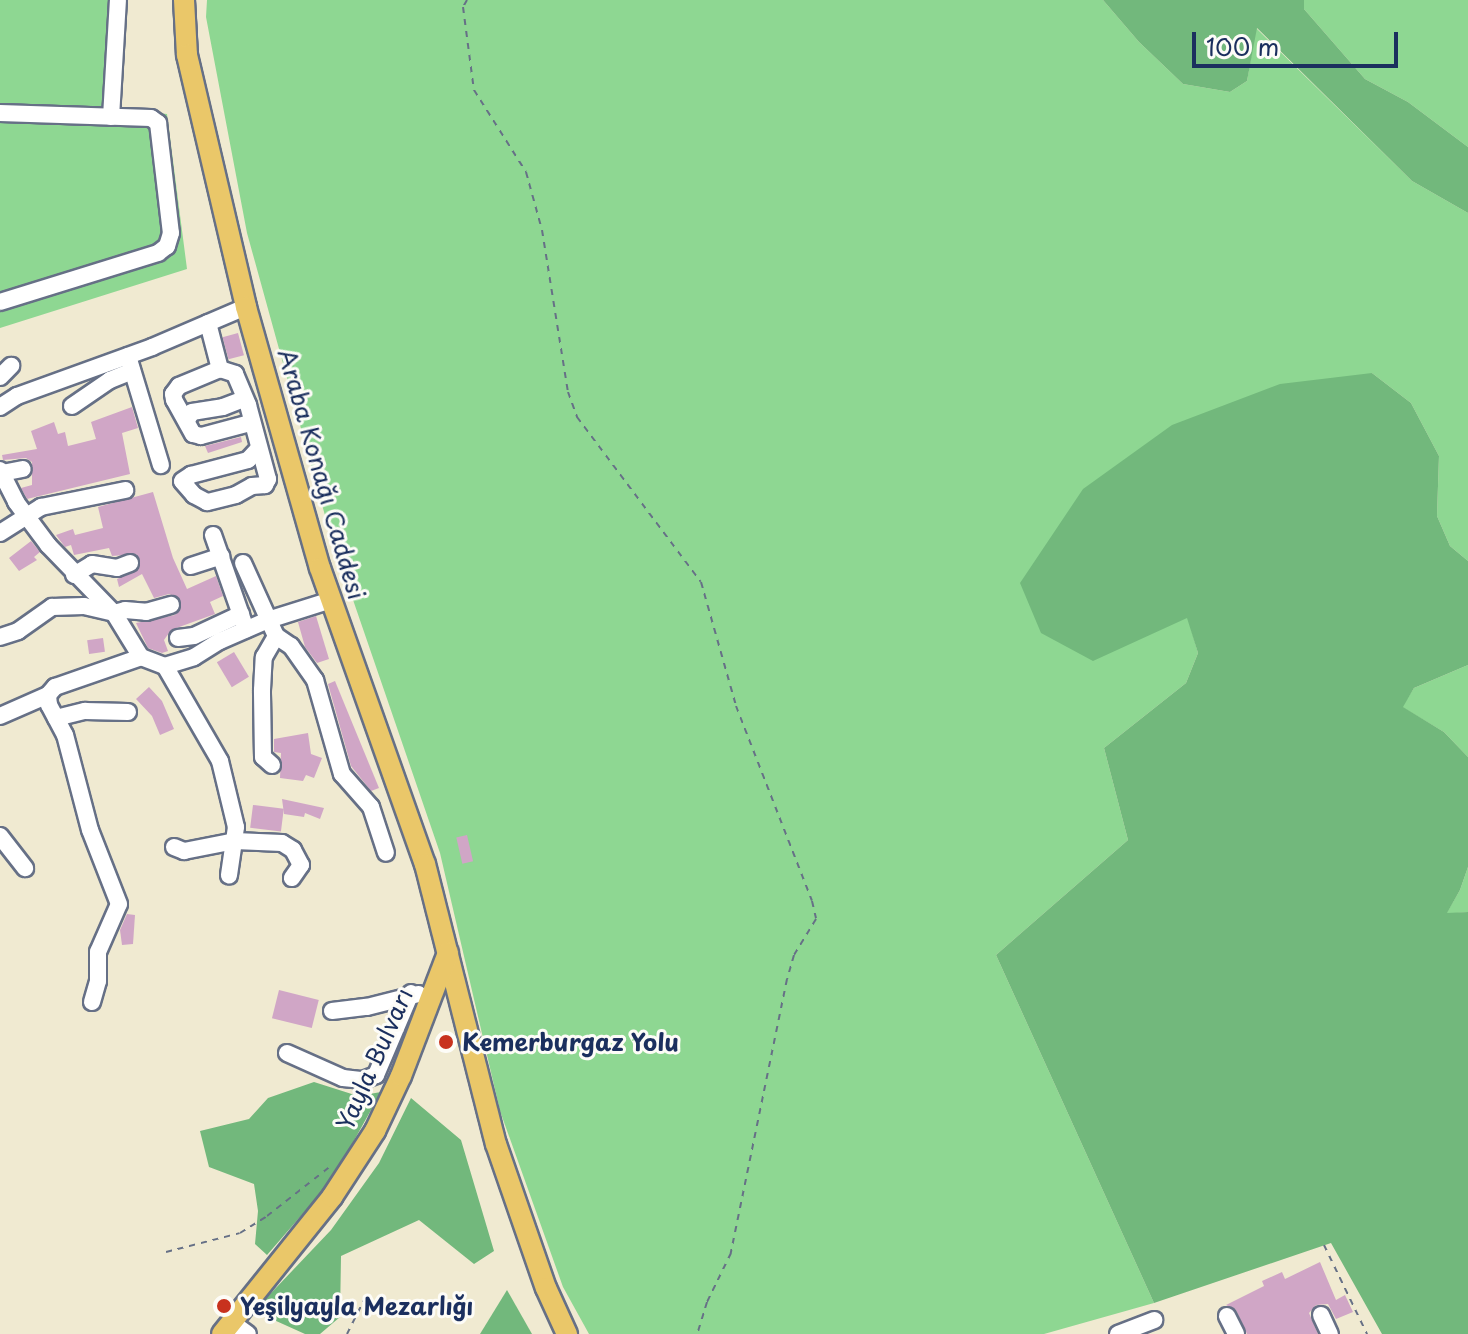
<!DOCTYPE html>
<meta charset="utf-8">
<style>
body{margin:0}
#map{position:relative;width:1468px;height:1334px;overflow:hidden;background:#f0ead1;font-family:"Playpen Sans",sans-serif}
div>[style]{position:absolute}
.green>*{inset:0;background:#8ed792}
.forest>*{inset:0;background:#72b87c}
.building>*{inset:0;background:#d0a6c6;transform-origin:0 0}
.path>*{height:2px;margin-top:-1px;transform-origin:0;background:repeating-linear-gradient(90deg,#667086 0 6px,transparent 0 12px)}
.roads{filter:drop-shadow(2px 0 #667086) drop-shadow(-2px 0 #667086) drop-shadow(0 2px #667086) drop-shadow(0 -2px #667086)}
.minor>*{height:16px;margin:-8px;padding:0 8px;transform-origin:8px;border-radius:8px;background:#fff}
.major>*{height:20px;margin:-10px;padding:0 10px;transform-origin:10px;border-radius:10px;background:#eac769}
.dots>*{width:22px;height:22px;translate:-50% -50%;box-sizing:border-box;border:4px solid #fdfcf7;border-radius:50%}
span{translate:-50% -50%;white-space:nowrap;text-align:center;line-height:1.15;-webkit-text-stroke:6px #fdfcf7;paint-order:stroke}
.street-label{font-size:24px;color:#1b2f5e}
.poi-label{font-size:24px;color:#1b2f5e;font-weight:700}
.left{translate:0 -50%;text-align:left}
.scale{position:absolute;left:1192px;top:32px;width:206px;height:36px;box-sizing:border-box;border:4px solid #1b2f5e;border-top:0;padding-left:10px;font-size:24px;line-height:28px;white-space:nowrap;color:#1b2f5e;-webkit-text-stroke:6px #fdfcf7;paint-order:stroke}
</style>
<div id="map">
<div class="green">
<div style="clip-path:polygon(0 0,123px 0,119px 109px,167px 114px,187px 269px,0 328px)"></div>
<div style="clip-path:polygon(207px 0,1103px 0,1139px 42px,1183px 84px,1230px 92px,1247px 81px,1256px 28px,1412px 181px,1468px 213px,1468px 561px,1450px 546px,1437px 516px,1439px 456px,1411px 403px,1372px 373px,1188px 618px,1198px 653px,1186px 683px,1104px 748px,1128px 840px,996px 955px,1154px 1303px,1044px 1334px,589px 1334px,563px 1287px,500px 1111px,440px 853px,329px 530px,247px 233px,206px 17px)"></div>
<div style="clip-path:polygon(1304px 0,1468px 0,1468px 147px,1408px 102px,1365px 79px,1304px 9px)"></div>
<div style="clip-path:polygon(1468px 665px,1468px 757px,1444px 732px,1402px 707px,1414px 688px)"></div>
<div style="clip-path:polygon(1468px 867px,1468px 912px,1446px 914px,1460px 890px)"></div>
</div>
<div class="forest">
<div style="clip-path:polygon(1103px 0,1304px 0,1304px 9px,1365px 79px,1408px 102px,1468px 147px,1468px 213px,1412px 181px,1257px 28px,1247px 81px,1230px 92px,1183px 84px,1139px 42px)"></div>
<div style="clip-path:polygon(1372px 373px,1411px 403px,1439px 456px,1437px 516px,1450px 546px,1468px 561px,1468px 665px,1414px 688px,1403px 707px,1444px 732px,1468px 757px,1468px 867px,1460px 890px,1447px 913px,1468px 912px,1468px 1334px,1382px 1334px,1331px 1243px,1154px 1303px,996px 955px,1128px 840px,1104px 748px,1186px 683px,1198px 653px,1187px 618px,1093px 661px,1041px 633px,1020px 583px,1083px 489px,1172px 425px,1280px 384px)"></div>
<div style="clip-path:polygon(314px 1082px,358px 1096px,381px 1092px,332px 1180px,267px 1255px,255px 1244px,258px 1211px,254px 1184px,209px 1167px,200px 1131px,249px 1119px,268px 1098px)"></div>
<div style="clip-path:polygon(411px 1098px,461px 1140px,494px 1251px,474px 1264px,419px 1220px,341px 1256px,340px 1317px,320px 1334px,305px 1334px,254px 1311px,331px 1230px,379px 1163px)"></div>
<div style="clip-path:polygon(507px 1290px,532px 1334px,480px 1334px)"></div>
</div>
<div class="building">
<div style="left:238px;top:333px;width:23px;height:16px;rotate:75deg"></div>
<div style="clip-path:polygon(132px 407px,138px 428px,122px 433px,130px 474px,27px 499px,21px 488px,32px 485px,32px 462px,26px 458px,3px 460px,2px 455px,37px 449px,31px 431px,54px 422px,58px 434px,65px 432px,68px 446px,96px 439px,91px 422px)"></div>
<div style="clip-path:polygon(241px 437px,242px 442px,208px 453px,205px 446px)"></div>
<div style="clip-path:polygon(153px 492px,173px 558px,187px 589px,216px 576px,223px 596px,210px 602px,215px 614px,171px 630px,164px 640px,168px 651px,162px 653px,148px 648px,136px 623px,175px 615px,181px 608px,179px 598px,169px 594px,154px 598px,142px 574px,119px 587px,117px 579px,139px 569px,140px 560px,136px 554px,112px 556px,109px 548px,74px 555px,71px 545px,65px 547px,56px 535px,73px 529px,75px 535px,103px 528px,98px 507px)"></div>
<div style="clip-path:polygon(31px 541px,40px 552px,34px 557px,37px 560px,19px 571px,9px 558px)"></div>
<div style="clip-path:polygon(316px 616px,329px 659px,317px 663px,305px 647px,298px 622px)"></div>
<div style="left:103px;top:638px;width:14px;height:16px;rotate:82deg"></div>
<div style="left:234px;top:652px;width:29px;height:20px;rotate:59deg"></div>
<div style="clip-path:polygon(335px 681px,379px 788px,371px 791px,351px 766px,328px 684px)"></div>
<div style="clip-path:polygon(149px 687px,162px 701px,174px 729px,160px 735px,152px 716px,136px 699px)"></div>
<div style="clip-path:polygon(308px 733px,311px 754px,322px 758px,314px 778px,306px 775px,303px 781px,280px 778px,281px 753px,274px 752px,274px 739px)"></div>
<div style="clip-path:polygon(282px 799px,324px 808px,320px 819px,305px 813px,304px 817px,284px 814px)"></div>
<div style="left:253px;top:805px;width:31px;height:23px;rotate:7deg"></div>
<div style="left:467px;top:835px;width:27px;height:11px;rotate:77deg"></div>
<div style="clip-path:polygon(127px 914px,135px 915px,133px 944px,122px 945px,120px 930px)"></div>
<div style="left:279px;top:990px;width:41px;height:29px;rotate:14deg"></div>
<div style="clip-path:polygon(1320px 1262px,1336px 1300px,1345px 1295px,1353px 1312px,1336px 1319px,1328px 1304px,1316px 1305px,1309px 1313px,1318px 1334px,1247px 1334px,1236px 1310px,1226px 1305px,1264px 1286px,1262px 1281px,1282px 1272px,1285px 1279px)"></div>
</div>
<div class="path">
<div style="left:467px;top:0;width:8px;rotate:120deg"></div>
<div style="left:463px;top:7px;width:84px;rotate:82.5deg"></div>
<div style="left:474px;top:90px;width:97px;rotate:57.6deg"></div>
<div style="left:526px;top:172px;width:60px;rotate:74.6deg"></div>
<div style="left:542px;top:230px;width:164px;rotate:80.9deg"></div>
<div style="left:568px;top:392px;width:27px;rotate:70deg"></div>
<div style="left:577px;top:417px;width:206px;rotate:53.1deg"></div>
<div style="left:701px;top:582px;width:129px;rotate:74.2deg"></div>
<div style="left:736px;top:706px;width:209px;rotate:68.7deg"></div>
<div style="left:812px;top:901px;width:18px;rotate:77deg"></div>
<div style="left:816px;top:919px;width:42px;rotate:121.4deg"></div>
<div style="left:794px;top:955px;width:25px;rotate:106deg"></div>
<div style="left:787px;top:979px;width:280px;rotate:101.6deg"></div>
<div style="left:731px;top:1253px;width:55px;rotate:116.1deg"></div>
<div style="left:707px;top:1302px;width:34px;rotate:107deg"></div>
<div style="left:1324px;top:1245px;width:99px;rotate:64.2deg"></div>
<div style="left:166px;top:1252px;width:76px;rotate:-14.4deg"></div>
<div style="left:240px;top:1233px;width:32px;rotate:-32deg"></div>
<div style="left:267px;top:1216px;width:83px;rotate:-38.1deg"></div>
<div style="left:347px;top:1334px;width:42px;rotate:-63.4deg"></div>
</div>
<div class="roads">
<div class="minor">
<div style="left:0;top:113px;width:151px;rotate:1.9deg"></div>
<div style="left:151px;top:118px;width:9px;rotate:36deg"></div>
<div style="left:158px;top:123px;width:111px;rotate:83.3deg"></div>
<div style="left:171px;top:233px;width:14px;rotate:107deg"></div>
<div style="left:167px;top:246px;width:11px;rotate:142deg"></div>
<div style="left:158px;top:253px;width:165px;rotate:162.8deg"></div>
<div style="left:111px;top:117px;width:117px;rotate:-86.6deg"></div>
<div style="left:208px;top:323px;width:48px;rotate:75.4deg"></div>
<div style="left:128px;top:356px;width:114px;rotate:73.2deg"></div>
<div style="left:0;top:377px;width:16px;rotate:-45deg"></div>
<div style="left:72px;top:406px;width:46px;rotate:-34.4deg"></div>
<div style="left:110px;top:380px;width:24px;rotate:-22deg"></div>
<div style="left:0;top:407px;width:20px;rotate:-33deg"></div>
<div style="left:17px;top:396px;width:144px;rotate:-19.9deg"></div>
<div style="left:152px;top:347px;width:102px;rotate:-23.1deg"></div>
<div style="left:187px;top:420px;width:9px;rotate:-58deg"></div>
<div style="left:192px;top:412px;width:31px;rotate:-9deg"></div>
<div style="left:223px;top:407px;width:22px;rotate:-21deg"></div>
<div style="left:250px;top:423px;width:51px;rotate:165.1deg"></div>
<div style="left:201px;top:436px;width:8px;rotate:-166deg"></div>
<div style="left:193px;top:434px;width:39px;rotate:-119deg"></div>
<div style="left:174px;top:400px;width:6px;rotate:-99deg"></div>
<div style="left:173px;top:394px;width:10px;rotate:-53deg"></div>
<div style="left:179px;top:386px;width:44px;rotate:-22.5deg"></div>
<div style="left:220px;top:369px;width:16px;rotate:18deg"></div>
<div style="left:235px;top:374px;width:34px;rotate:67deg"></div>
<div style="left:248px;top:405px;width:77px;rotate:74.9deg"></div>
<div style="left:268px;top:479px;width:7px;rotate:117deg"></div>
<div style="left:265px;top:485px;width:13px;rotate:176deg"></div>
<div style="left:252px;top:486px;width:18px;rotate:151deg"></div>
<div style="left:236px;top:495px;width:30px;rotate:166deg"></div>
<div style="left:207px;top:502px;width:15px;rotate:-152deg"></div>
<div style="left:194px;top:495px;width:18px;rotate:-131deg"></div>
<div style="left:182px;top:481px;width:11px;rotate:-34deg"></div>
<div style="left:191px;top:475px;width:59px;rotate:-14.7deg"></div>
<div style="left:248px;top:460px;width:16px;rotate:-47deg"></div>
<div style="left:0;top:470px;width:36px;rotate:63deg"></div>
<div style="left:16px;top:502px;width:54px;rotate:53.3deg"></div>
<div style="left:48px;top:545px;width:95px;rotate:45.9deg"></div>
<div style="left:114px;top:613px;width:52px;rotate:58.5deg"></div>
<div style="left:141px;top:657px;width:26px;rotate:21deg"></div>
<div style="left:165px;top:666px;width:30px;rotate:-17deg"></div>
<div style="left:194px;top:657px;width:31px;rotate:-32deg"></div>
<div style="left:220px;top:641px;width:52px;rotate:-23.6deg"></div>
<div style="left:268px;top:620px;width:66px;rotate:-17.6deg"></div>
<div style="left:2px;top:473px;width:21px;rotate:-11deg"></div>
<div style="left:0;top:533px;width:49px;rotate:-32.4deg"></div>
<div style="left:41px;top:507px;width:86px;rotate:-11.4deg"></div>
<div style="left:213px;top:535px;width:100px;rotate:70.7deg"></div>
<div style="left:243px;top:563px;width:80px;rotate:65.7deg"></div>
<div style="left:276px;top:636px;width:18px;rotate:34deg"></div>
<div style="left:291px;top:646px;width:42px;rotate:54.8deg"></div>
<div style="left:315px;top:680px;width:98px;rotate:74deg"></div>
<div style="left:342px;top:774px;width:44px;rotate:48.7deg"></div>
<div style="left:371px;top:807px;width:48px;rotate:71.9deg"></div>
<div style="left:191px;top:566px;width:32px;rotate:-18deg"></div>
<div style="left:74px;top:575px;width:21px;rotate:-31deg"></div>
<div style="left:92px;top:564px;width:25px;rotate:9deg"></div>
<div style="left:117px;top:568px;width:14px;rotate:-21deg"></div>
<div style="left:0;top:637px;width:19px;rotate:-18deg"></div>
<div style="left:18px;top:631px;width:42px;rotate:-35.2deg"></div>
<div style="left:52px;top:607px;width:32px;rotate:-2deg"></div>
<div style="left:84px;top:606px;width:31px;rotate:13deg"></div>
<div style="left:114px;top:613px;width:11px;rotate:-15deg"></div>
<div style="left:125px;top:610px;width:21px;rotate:5deg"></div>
<div style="left:146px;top:612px;width:26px;rotate:-16deg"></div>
<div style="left:178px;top:638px;width:16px;rotate:-7deg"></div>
<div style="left:194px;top:636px;width:52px;rotate:-25.1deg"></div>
<div style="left:165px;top:666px;width:110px;rotate:59.9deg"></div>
<div style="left:220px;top:761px;width:68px;rotate:76.4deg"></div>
<div style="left:236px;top:827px;width:49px;rotate:98.3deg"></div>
<div style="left:0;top:716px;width:52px;rotate:-23.6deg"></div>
<div style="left:56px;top:718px;width:30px;rotate:-14deg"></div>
<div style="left:85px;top:711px;width:43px;rotate:1.3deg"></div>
<div style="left:272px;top:765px;width:12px;rotate:-138deg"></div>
<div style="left:263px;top:757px;width:67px;rotate:-90.9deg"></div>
<div style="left:262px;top:690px;width:33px;rotate:-87deg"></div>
<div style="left:264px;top:657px;width:24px;rotate:-60deg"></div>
<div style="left:0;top:836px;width:41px;rotate:52deg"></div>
<div style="left:174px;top:847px;width:11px;rotate:22deg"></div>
<div style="left:184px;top:851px;width:52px;rotate:-11.1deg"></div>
<div style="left:235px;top:841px;width:47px;rotate:2.4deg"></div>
<div style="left:282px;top:843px;width:13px;rotate:32deg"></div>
<div style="left:293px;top:850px;width:17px;rotate:62deg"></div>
<div style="left:301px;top:865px;width:16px;rotate:125deg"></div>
<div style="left:92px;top:1002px;width:22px;rotate:-74deg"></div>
<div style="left:98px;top:981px;width:29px;rotate:-90deg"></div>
<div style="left:98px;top:952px;width:52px;rotate:-66.4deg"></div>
<div style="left:119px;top:904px;width:79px;rotate:-111.4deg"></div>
<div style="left:90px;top:830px;width:98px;rotate:-104.7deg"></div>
<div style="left:65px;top:735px;width:34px;rotate:-118deg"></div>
<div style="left:49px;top:705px;width:10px;rotate:-96deg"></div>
<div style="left:48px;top:695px;width:11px;rotate:-49deg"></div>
<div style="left:55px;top:687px;width:91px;rotate:-19.2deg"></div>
<div style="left:332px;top:1011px;width:35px;rotate:-7deg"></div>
<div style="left:367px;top:1007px;width:53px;rotate:-14.3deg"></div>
<div style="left:287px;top:1053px;width:61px;rotate:24.1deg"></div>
<div style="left:343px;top:1078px;width:20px;rotate:6deg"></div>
<div style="left:363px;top:1080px;width:14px;rotate:-21deg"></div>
<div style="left:376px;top:1075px;width:89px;rotate:-66.9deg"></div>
<div style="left:1321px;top:1315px;width:21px;rotate:65deg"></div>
<div style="left:1227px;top:1316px;width:20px;rotate:63deg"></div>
<div style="left:230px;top:1321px;width:22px;rotate:36deg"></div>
<div style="left:1118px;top:1334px;width:39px;rotate:-21deg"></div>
</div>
<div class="major">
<div style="left:184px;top:0;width:55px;rotate:86.9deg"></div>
<div style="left:187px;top:55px;width:259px;rotate:76.8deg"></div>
<div style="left:246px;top:307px;width:271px;rotate:74.2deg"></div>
<div style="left:320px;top:568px;width:314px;rotate:70.5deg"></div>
<div style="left:425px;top:864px;width:289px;rotate:75.8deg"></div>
<div style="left:496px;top:1144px;width:152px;rotate:70.9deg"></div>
<div style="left:546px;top:1288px;width:51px;rotate:65.5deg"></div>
<div style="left:222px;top:1334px;width:176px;rotate:-51.2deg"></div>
<div style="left:332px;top:1197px;width:79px;rotate:-56.9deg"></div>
<div style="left:375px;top:1131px;width:61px;rotate:-64.7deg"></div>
<div style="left:401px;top:1076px;width:132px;rotate:-69.1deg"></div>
</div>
</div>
<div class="dots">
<div style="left:446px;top:1042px;background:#c8321e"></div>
<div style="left:224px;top:1306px;background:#c8321e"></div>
</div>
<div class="street-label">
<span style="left:322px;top:474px;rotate:74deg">Araba Konağı Caddesi</span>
<span style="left:374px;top:1059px;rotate:-66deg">Yayla Bulvarı</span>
</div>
<div class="poi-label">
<span class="left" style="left:462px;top:1042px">Kemerburgaz Yolu</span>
<span class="left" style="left:240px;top:1306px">Yeşilyayla Mezarlığı</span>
</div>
<div class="scale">100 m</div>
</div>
